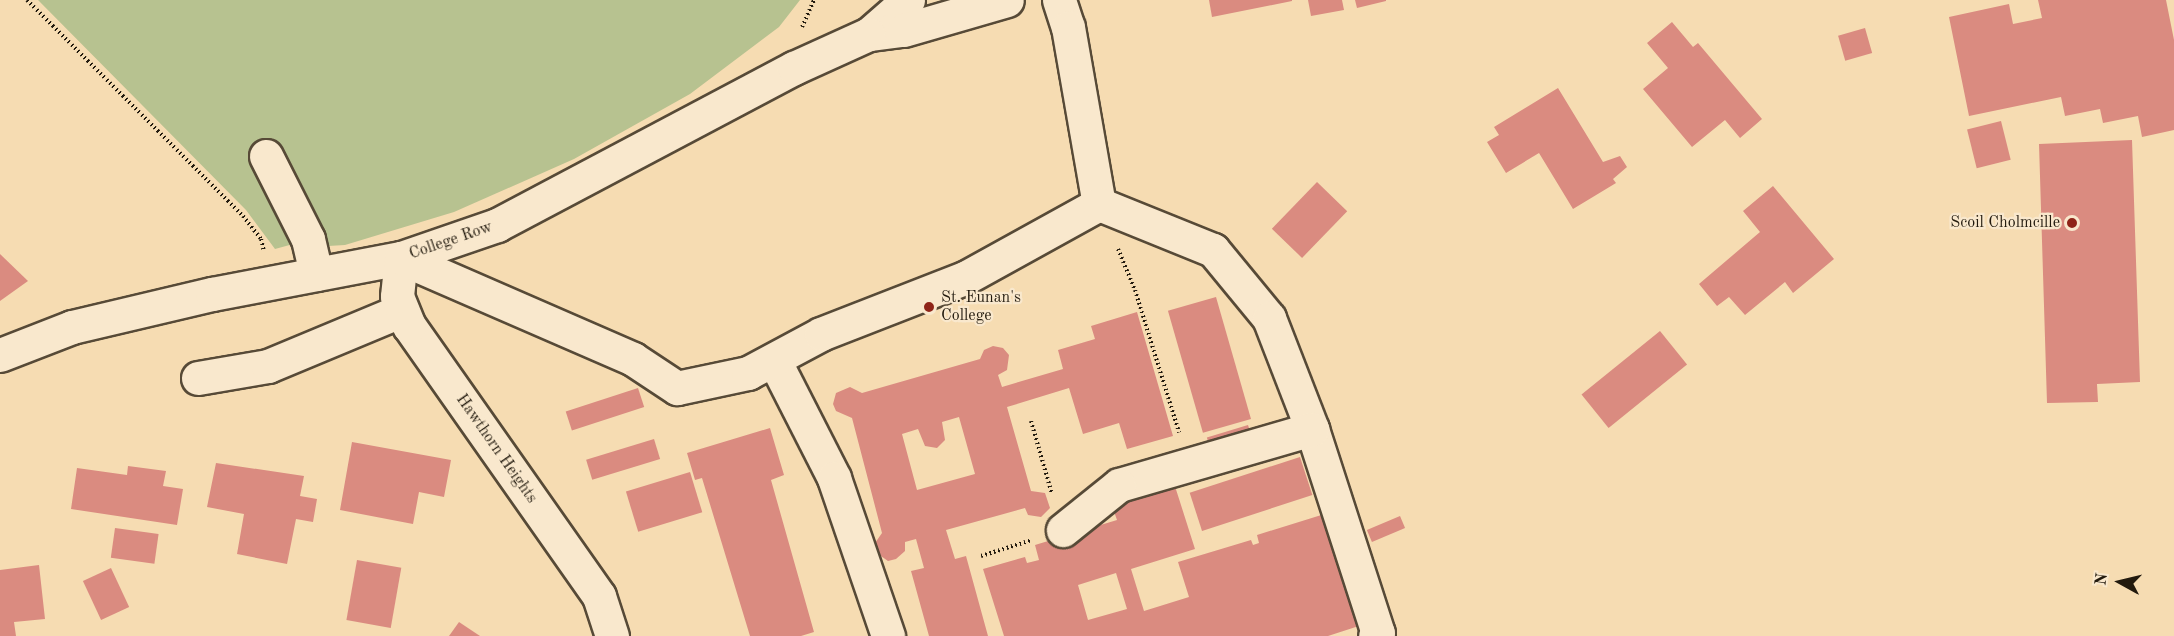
<!DOCTYPE html>
<style>
body{margin:0}
#map{position:relative;width:2174px;height:636px;overflow:hidden;background:#f6dcb2;font-family:"Old Standard TT",serif}
div>[style]{position:absolute}
.green>*{inset:0;background:#b7c290}
.building>*{inset:0;background:#da8b80;transform-origin:0 0}
.path>*{height:4px;margin-top:-2px;transform-origin:0;background:repeating-linear-gradient(90deg,#221a0e 0 1.5px,transparent 0 4.5px)}
.roads{filter:drop-shadow(2px 0 #574a37) drop-shadow(-2px 0 #574a37) drop-shadow(0 2px #574a37) drop-shadow(0 -2px #574a37)}
.minor>*{height:33px;margin:-16.5px;padding:0 16.5px;transform-origin:16.5px;border-radius:16.5px;background:#f9e8cd}
.dots>*{width:16px;height:16px;translate:-50% -50%;box-sizing:border-box;border:3px solid #f9e8cd;border-radius:50%}
span{translate:-50% -50%;white-space:nowrap;text-align:center;line-height:1.15;-webkit-text-stroke:4.5px #f9e8cd;paint-order:stroke}
.poi-label{font-size:16px;color:#221a0e}
.right{translate:-100% -50%;text-align:right}
.left{translate:0 -50%;text-align:left}
.street-label{font-size:16px;color:#221a0e}
.north{position:absolute;left:2090px;top:552px;width:60px;height:60px;-webkit-text-stroke:4px #f9e8cd;paint-order:stroke;rotate:278deg;font-size:16px;font-weight:700;line-height:24px;text-align:center;color:#221a0e}
.north::after{content:'';display:block;margin:auto;width:21px;height:27px;background:#221a0e;clip-path:polygon(50% 0,100% 100%,50% 72%,0 100%)}
</style>
<div id="map">
<div class="green">
<div style="clip-path:polygon(38px 0,800px 0,779px 27px,690px 94px,574px 159px,454px 212px,345px 245px,328px 246px,319px 237px,275px 249px,246px 210px)"></div>
</div>
<div class="building">
<div style="clip-path:polygon(1209px 0,1292px 0,1292px 1px,1212px 17px)"></div>
<div style="clip-path:polygon(1308px 0,1342px 0,1344px 10px,1311px 16px)"></div>
<div style="clip-path:polygon(1355px 0,1386px 0,1386px 1px,1357px 8px)"></div>
<div style="clip-path:polygon(2038px 0,2166px 0,2174px 40px,2174px 130px,2142px 137px,2138px 116px,2103px 123px,2100px 109px,2065px 116px,2061px 97px,1969px 116px,1949px 17px,2009px 4px,2013px 24px,2042px 18px)"></div>
<div style="clip-path:polygon(1672px 22px,1693px 47px,1698px 43px,1762px 119px,1740px 138px,1725px 120px,1692px 147px,1643px 89px,1668px 68px,1647px 43px)"></div>
<div style="left:1865px;top:28px;width:26px;height:28px;rotate:74deg"></div>
<div style="clip-path:polygon(1558px 88px,1603px 162px,1620px 156px,1627px 167px,1613px 179px,1616px 183px,1573px 209px,1539px 153px,1506px 173px,1487px 142px,1499px 135px,1494px 127px)"></div>
<div style="left:2001px;top:121px;width:40px;height:35px;rotate:76deg"></div>
<div style="clip-path:polygon(2132px 140px,2140px 382px,2097px 384px,2098px 402px,2047px 403px,2039px 144px)"></div>
<div style="left:1317px;top:182px;width:42px;height:65px;rotate:44deg"></div>
<div style="clip-path:polygon(1773px 186px,1834px 259px,1793px 293px,1785px 282px,1745px 315px,1729px 297px,1717px 306px,1699px 284px,1760px 232px,1743px 211px)"></div>
<div style="clip-path:polygon(0 254px,28px 281px,0 301px)"></div>
<div style="left:1216px;top:297px;width:127px;height:50px;rotate:74deg"></div>
<div style="clip-path:polygon(evenodd,1137px 312px,1173px 436px,1127px 449px,1119px 423px,1083px 434px,1069px 388px,1007px 407px,1031px 491px,1045px 493px,1050px 508px,1041px 517px,1028px 515px,1025px 508px,946px 530px,955px 559px,966px 556px,988px 636px,929px 636px,911px 571px,924px 568px,916px 539px,905px 542px,905px 551px,896px 559px,888px 561px,878px 554px,875px 543px,882px 533px,852px 418px,836px 411px,833px 404px,836px 393px,850px 387px,862px 393px,980px 359px,984px 350px,993px 346px,1003px 348px,1009px 355px,1007px 370px,998px 375px,1002px 387px,1063px 369px,1058px 350px,1095px 339px,1091px 326px,1137px 312px,959px 417px,975px 474px,917px 490px,902px 434px,918px 429px,925px 446px,937px 448px,945px 440px,942px 422px,959px 417px)"></div>
<div style="left:1660px;top:331px;width:43px;height:101px;rotate:51deg"></div>
<div style="left:638px;top:388px;width:20px;height:76px;rotate:72deg"></div>
<div style="left:1248px;top:425px;width:17px;height:43px;rotate:73deg"></div>
<div style="clip-path:polygon(770px 428px,784px 475px,771px 480px,814px 632px,801px 636px,750px 636px,702px 478px,695px 480px,687px 453px)"></div>
<div style="left:654px;top:439px;width:21px;height:71px;rotate:73deg"></div>
<div style="clip-path:polygon(352px 442px,451px 460px,444px 497px,419px 492px,413px 524px,340px 510px)"></div>
<div style="left:1300px;top:457px;width:40px;height:116px;rotate:72deg"></div>
<div style="clip-path:polygon(216px 463px,304px 476px,300px 496px,317px 499px,313px 522px,296px 519px,287px 564px,237px 554px,244px 514px,207px 507px)"></div>
<div style="clip-path:polygon(128px 466px,166px 471px,163px 486px,183px 489px,177px 525px,71px 509px,77px 468px,127px 475px)"></div>
<div style="left:690px;top:472px;width:42px;height:67px;rotate:73deg"></div>
<div style="clip-path:polygon(evenodd,1173px 480px,1195px 549px,1131px 569px,1144px 611px,1189px 597px,1178px 562px,1251px 540px,1253px 545px,1259px 543px,1257px 535px,1331px 512px,1365px 624px,1328px 636px,1004px 636px,983px 569px,1025px 557px,1027px 563px,1039px 560px,1035px 545px,1117px 520px,1110px 500px,1173px 480px,1116px 573px,1127px 609px,1088px 620px,1078px 585px,1116px 573px)"></div>
<div style="left:1400px;top:516px;width:13px;height:36px;rotate:67deg"></div>
<div style="left:115px;top:528px;width:44px;height:30px;rotate:8deg"></div>
<div style="left:357px;top:560px;width:45px;height:61px;rotate:10deg"></div>
<div style="clip-path:polygon(39px 565px,45px 619px,14px 622px,16px 636px,0 636px,0 570px)"></div>
<div style="left:111px;top:568px;width:43px;height:31px;rotate:65deg"></div>
<div style="clip-path:polygon(459px 622px,480px 636px,449px 636px)"></div>
</div>
<div class="path">
<div style="left:27px;top:0;width:305px;rotate:45deg"></div>
<div style="left:243px;top:216px;width:29px;rotate:52deg"></div>
<div style="left:261px;top:239px;width:12px;rotate:76deg"></div>
<div style="left:802px;top:27px;width:30px;rotate:-66deg"></div>
<div style="left:1118px;top:249px;width:44px;rotate:67.5deg"></div>
<div style="left:1135px;top:290px;width:149px;rotate:72.8deg"></div>
<div style="left:1031px;top:421px;width:76px;rotate:74deg"></div>
<div style="left:981px;top:556px;width:53px;rotate:-17.4deg"></div>
</div>
<div class="roads">
<div class="minor">
<div style="left:908px;top:0;width:52px;rotate:138.9deg"></div>
<div style="left:869px;top:34px;width:35px;rotate:-7deg"></div>
<div style="left:904px;top:30px;width:107px;rotate:-16.2deg"></div>
<div style="left:1059px;top:0;width:28px;rotate:72deg"></div>
<div style="left:1068px;top:27px;width:180px;rotate:80.1deg"></div>
<div style="left:266px;top:156px;width:93px;rotate:63.2deg"></div>
<div style="left:308px;top:239px;width:36px;rotate:77deg"></div>
<div style="left:0;top:355px;width:77px;rotate:-21.3deg"></div>
<div style="left:72px;top:327px;width:144px;rotate:-13.3deg"></div>
<div style="left:212px;top:294px;width:192px;rotate:-10.8deg"></div>
<div style="left:401px;top:258px;width:102px;rotate:-19deg"></div>
<div style="left:497px;top:225px;width:336px;rotate:-27.9deg"></div>
<div style="left:794px;top:68px;width:82px;rotate:-24.4deg"></div>
<div style="left:774px;top:360px;width:132px;rotate:63deg"></div>
<div style="left:834px;top:478px;width:167px;rotate:71.1deg"></div>
<div style="left:198px;top:378px;width:71px;rotate:-9.7deg"></div>
<div style="left:268px;top:366px;width:143px;rotate:-22.6deg"></div>
<div style="left:1312px;top:429px;width:214px;rotate:72.1deg"></div>
<div style="left:1378px;top:633px;width:4px;rotate:135deg"></div>
<div style="left:612px;top:636px;width:42px;rotate:-108deg"></div>
<div style="left:599px;top:596px;width:330px;rotate:-125.1deg"></div>
<div style="left:409px;top:326px;width:32px;rotate:-112deg"></div>
<div style="left:397px;top:296px;width:38px;rotate:-84deg"></div>
<div style="left:401px;top:258px;width:253px;rotate:23.5deg"></div>
<div style="left:633px;top:359px;width:53px;rotate:33.4deg"></div>
<div style="left:677px;top:388px;width:73px;rotate:-11.9deg"></div>
<div style="left:748px;top:373px;width:83px;rotate:-28.1deg"></div>
<div style="left:821px;top:334px;width:155px;rotate:-21.3deg"></div>
<div style="left:965px;top:278px;width:153px;rotate:-28.9deg"></div>
<div style="left:1099px;top:204px;width:123px;rotate:22deg"></div>
<div style="left:1213px;top:250px;width:88px;rotate:50.5deg"></div>
<div style="left:1269px;top:318px;width:119px;rotate:68.8deg"></div>
<div style="left:1312px;top:429px;width:201px;rotate:163.8deg"></div>
<div style="left:1119px;top:485px;width:72px;rotate:141.2deg"></div>
</div>
</div>
<div class="dots">
<div style="left:2072px;top:223px;background:#8f2418"></div>
<div style="left:929px;top:307px;background:#8f2418"></div>
</div>
<div class="poi-label">
<span class="right" style="left:2060px;top:223px">Scoil Cholmcille</span>
<span class="left" style="left:941px;top:307px">St. Eunan's<br>College</span>
</div>
<div class="street-label">
<span style="left:451px;top:241px;rotate:-19deg">College Row</span>
<span style="left:496px;top:449px;rotate:55deg">Hawthorn Heights</span>
</div>
<div class="north">N</div>
</div>
